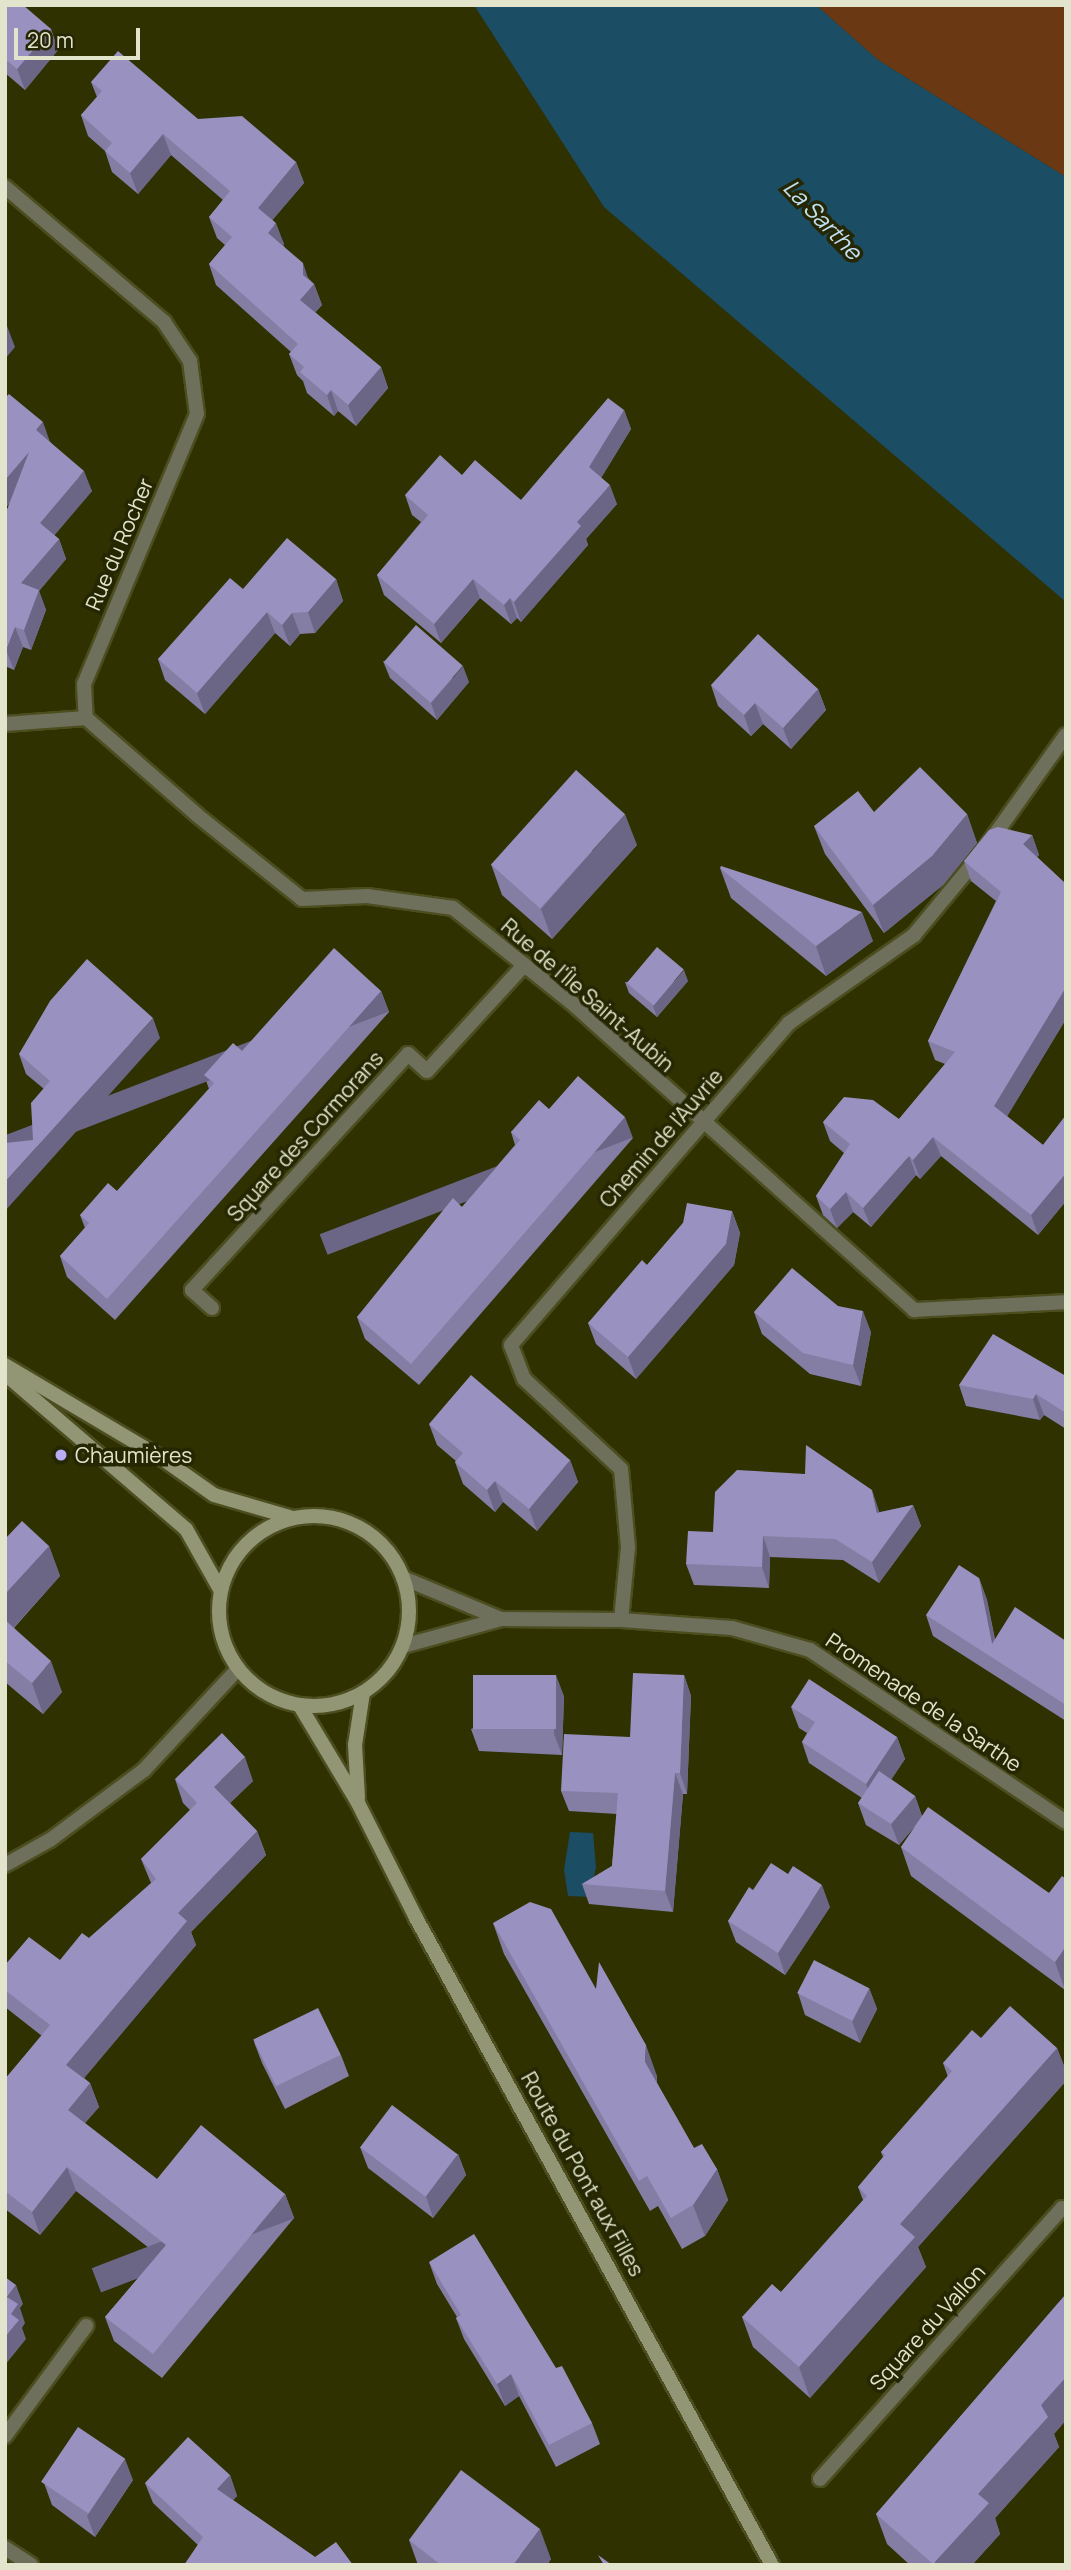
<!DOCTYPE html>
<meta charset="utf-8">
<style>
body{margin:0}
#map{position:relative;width:1071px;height:2570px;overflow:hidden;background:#2f3100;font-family:Manrope,sans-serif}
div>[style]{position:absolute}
.green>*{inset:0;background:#6b3814}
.water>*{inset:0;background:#1b4d65}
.roads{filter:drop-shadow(2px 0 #4c4e20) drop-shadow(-2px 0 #4c4e20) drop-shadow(0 2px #4c4e20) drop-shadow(0 -2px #4c4e20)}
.lane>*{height:14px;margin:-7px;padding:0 7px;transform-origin:7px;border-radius:7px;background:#6e705c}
.street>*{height:14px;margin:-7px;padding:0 7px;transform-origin:7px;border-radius:7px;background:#6e705c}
.secondary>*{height:14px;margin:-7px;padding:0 7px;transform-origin:7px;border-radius:7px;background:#929675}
.secondary>.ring{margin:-7px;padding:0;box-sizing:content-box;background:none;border:14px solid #929675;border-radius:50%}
.wall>*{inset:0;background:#847da4}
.shaded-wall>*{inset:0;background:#6b6686;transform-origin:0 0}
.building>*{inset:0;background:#9991bf;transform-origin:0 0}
.dots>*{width:19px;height:19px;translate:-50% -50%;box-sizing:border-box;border:4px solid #252703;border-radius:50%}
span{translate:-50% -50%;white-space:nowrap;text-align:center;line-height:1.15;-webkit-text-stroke:7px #252703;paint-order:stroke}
.street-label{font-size:21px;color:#e2e5cb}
.poi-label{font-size:21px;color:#e2e5cb}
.left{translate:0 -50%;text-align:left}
.water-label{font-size:23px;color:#c2e0f1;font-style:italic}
.frame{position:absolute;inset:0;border:7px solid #e2e5cb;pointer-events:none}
.scale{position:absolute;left:14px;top:28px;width:126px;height:32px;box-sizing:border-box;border:4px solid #e2e5cb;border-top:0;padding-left:9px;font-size:21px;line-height:24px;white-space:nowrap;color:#e2e5cb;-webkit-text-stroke:5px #252703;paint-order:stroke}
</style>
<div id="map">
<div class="green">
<div style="clip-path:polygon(816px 5px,1066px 5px,1066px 177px,878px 60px)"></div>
</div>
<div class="water">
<div style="clip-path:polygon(474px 5px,816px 5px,878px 60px,1066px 177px,1066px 602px,604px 207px)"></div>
<div style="clip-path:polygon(570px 1832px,593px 1833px,596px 1867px,590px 1897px,568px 1896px,564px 1870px)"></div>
</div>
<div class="roads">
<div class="lane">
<div style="left:5px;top:2436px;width:137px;rotate:-53.6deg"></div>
</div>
<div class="street">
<div style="left:5px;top:187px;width:209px;rotate:40.3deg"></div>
<div style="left:164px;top:322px;width:47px;rotate:56.3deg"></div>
<div style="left:190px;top:361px;width:53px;rotate:82.5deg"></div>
<div style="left:197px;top:414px;width:293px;rotate:112.7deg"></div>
<div style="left:84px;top:684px;width:34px;rotate:87deg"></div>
<div style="left:86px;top:718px;width:147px;rotate:41.1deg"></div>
<div style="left:197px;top:815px;width:134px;rotate:38.7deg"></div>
<div style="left:302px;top:899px;width:65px;rotate:-2.6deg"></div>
<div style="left:367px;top:896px;width:87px;rotate:7.9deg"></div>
<div style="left:453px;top:908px;width:152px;rotate:38.6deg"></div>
<div style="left:572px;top:1003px;width:460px;rotate:41.9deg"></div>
<div style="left:914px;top:1310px;width:152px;rotate:-3deg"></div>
<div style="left:5px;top:724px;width:81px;rotate:-4.2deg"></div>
<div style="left:212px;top:1308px;width:27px;rotate:-138deg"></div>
<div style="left:192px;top:1290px;width:320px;rotate:-47.5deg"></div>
<div style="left:408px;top:1054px;width:25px;rotate:42deg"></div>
<div style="left:427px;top:1071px;width:144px;rotate:-47.5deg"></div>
<div style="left:403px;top:1578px;width:106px;rotate:22.7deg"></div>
<div style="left:621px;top:1620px;width:73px;rotate:-84.5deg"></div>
<div style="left:628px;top:1547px;width:78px;rotate:-95.1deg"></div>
<div style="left:621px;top:1469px;width:132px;rotate:-137.1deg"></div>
<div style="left:524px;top:1379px;width:36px;rotate:-111deg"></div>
<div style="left:511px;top:1345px;width:425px;rotate:-49.2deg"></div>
<div style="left:789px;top:1023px;width:153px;rotate:-35.1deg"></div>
<div style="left:914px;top:935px;width:105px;rotate:-50.4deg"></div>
<div style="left:981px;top:854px;width:146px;rotate:-54.5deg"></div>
<div style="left:403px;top:1646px;width:102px;rotate:-15.4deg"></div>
<div style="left:501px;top:1619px;width:120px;rotate:0.5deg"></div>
<div style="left:621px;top:1620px;width:111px;rotate:4.1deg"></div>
<div style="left:732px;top:1628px;width:81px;rotate:15.8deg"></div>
<div style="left:810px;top:1650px;width:308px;rotate:33.9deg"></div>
<div style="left:5px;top:1865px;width:51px;rotate:-29.1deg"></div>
<div style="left:50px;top:1840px;width:117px;rotate:-36.7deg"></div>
<div style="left:144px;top:1770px;width:138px;rotate:-47.1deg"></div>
<div style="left:820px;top:2479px;width:363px;rotate:-48.2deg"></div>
<div style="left:1062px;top:2208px;width:4px;rotate:27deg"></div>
<div style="left:5px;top:2548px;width:31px;rotate:33deg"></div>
</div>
<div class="secondary">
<div style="left:5px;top:1365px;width:184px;rotate:30.7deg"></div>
<div style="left:163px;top:1459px;width:62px;rotate:35.2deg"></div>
<div style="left:214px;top:1495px;width:82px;rotate:16.2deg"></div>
<div style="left:5px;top:1374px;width:238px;rotate:40.6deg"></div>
<div style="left:186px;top:1529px;width:71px;rotate:60.6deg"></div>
<div class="ring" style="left:219px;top:1516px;width:176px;height:176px"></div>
<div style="left:300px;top:1706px;width:113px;rotate:59.1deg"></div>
<div style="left:358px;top:1803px;width:129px;rotate:63.2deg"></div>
<div style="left:416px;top:1918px;width:738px;rotate:61.18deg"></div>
<div style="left:358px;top:1798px;width:53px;rotate:-93.2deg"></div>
<div style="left:355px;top:1745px;width:53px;rotate:-81.3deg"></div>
</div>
</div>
<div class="wall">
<div style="clip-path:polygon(5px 5px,51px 29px,58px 50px,25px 90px,5px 73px)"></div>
<div style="clip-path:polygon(91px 82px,198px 119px,296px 162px,304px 183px,272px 220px,284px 244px,283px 245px,309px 279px,314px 284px,322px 305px,315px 312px,381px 367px,388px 388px,356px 426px,338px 411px,334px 416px,307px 393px,303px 381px,297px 375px,289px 354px,291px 352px,216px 285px,209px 264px,225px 245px,217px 238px,209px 217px,223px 200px,171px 155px,138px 194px,112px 172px,105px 151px,88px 136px,81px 115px,97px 97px)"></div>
<div style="clip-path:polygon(5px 398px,50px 442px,92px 491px,54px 535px,59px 539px,66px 559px,39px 591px,46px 610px,31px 650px,23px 647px,14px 670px,5px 666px,5px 515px,10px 503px,5px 508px)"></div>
<div style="clip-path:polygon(624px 410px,631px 429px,601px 478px,617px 504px,586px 539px,588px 545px,521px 622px,517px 618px,511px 624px,480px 598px,441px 643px,384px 595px,377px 575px,421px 522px,412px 515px,405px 495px,462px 475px,521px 500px)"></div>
<div style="clip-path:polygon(336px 579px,343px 601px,315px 633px,300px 634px,290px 646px,275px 633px,205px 714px,165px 680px,158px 659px,243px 589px)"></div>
<div style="clip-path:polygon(383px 661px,469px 682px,437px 720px,390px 678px)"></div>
<div style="clip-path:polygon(711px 685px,818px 689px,826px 710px,791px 749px,763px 724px,751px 736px,718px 706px)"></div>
<div style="clip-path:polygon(874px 812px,967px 814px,977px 843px,943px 885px,884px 933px,825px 854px,814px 826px)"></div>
<div style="clip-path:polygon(1032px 835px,1039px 855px,1037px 857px,1066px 884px,1066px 1019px,1007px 1116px,1043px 1145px,1066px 1115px,1066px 1201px,1038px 1235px,941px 1156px,920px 1179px,916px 1175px,871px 1227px,853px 1212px,837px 1228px,823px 1215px,816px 1196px,844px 1153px,830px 1141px,823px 1122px,899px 1119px,945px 1064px,935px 1060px,928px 1041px,996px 901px,971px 881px,964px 861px)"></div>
<div style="clip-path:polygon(637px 845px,552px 939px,502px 895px,491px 864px)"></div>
<div style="clip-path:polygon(720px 868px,873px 941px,826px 976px,731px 898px)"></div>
<div style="clip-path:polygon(688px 981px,657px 1017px,629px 993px,625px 982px)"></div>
<div style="clip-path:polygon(381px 991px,389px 1012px,115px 1320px,67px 1277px,60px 1256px,85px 1228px,80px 1215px,117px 1191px,209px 1089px,204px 1075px,242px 1051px)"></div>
<div style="clip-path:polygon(160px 1038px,33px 1140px,44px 1089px,26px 1074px,19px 1054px)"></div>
<div style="clip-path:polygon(549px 1109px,633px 1138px,419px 1385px,365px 1339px,357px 1317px,462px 1207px,515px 1145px,511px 1132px)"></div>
<div style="clip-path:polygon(732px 1211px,740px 1233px,734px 1265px,636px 1379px,596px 1344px,588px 1323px,647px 1265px,683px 1223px)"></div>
<div style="clip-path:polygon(838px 1306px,871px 1332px,861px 1386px,810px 1374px,762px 1334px,754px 1312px)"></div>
<div style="clip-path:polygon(1066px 1376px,1066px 1429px,1044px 1415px,1040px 1420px,966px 1406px,959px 1385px)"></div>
<div style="clip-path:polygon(429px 1424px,570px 1460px,578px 1482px,537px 1531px,503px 1502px,495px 1512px,463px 1484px,455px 1462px,456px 1461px,437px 1445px)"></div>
<div style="clip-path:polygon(913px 1505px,921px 1526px,879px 1583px,843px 1560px,770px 1557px,769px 1588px,694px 1585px,686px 1564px,713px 1532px,880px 1512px)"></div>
<div style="clip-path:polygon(5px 1539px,49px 1546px,60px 1576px,14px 1628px,62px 1692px,43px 1714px,5px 1682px)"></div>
<div style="clip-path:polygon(979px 1578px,987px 1600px,995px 1639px,1066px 1641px,1066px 1721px,933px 1636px,926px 1615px)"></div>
<div style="clip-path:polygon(684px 1675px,691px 1696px,687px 1794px,683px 1794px,673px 1912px,589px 1904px,582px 1884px,612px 1866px,617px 1814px,569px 1811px,561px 1791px,630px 1737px)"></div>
<div style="clip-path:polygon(564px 1696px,562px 1755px,479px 1751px,471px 1729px)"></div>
<div style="clip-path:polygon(791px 1707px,897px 1737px,905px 1759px,891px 1779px,915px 1796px,922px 1816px,1049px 1893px,1066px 1879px,1065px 1990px,911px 1876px,901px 1847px,917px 1824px,899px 1845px,866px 1825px,858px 1803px,862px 1798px,809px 1763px,802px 1742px,807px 1733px,799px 1728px)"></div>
<div style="clip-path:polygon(175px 1779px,253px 1781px,230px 1803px,257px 1831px,266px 1855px,191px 1932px,196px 1945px,84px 2078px,90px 2083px,99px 2107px,85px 2123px,157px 2179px,285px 2194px,294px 2218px,162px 2378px,114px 2341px,105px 2317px,158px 2255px,76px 2191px,40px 2235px,5px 2209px,5px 2079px,42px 2036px,5px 2007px,5px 1965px,60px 1960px,89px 1938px,151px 1883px,141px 1859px,190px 1810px,183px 1803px)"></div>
<div style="clip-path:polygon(753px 1890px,830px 1907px,785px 1975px,736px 1942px,728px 1921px)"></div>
<div style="clip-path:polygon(493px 1923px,596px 1989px,657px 2076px,657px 2083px,694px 2148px,717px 2169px,728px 2200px,705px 2236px,682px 2249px,658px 2206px,650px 2211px,504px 1954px)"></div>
<div style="clip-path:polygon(869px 1988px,877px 2009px,860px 2043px,805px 2015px,798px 1993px)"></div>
<div style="clip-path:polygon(981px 2038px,1057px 2048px,1066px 2071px,1066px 2081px,918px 2247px,926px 2267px,810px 2398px,753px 2347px,742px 2317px,781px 2292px,863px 2200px,858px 2187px,883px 2157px,881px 2152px,948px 2077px,943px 2063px)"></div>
<div style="clip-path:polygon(254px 2042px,341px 2055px,349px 2076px,285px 2109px,262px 2063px)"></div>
<div style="clip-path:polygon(360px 2147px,458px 2154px,466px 2175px,433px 2218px,368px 2168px)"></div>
<div style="clip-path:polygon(429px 2262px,556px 2368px,592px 2423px,600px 2444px,556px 2467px,519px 2396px,505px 2406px,464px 2339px,456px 2318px,457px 2317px,437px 2284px)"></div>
<div style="clip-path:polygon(1066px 2294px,1066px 2420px,1054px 2434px,1059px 2447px,995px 2518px,1000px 2534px,972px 2565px,910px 2565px,887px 2544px,876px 2514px)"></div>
<div style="clip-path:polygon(230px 2475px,237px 2496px,233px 2500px,315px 2557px,353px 2565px,198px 2545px,153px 2503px,145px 2483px)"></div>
<div style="clip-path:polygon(133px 2480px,95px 2537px,52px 2505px,44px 2483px)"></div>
<div style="clip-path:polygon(409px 2540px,551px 2559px,547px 2565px,418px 2565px)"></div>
</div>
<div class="shaded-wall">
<div style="clip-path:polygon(51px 29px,58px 50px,25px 90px,17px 69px)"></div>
<div style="clip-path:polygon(163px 134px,171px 155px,138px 194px,130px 173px)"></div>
<div style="clip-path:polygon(296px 162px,304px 183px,265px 229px,258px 208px)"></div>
<div style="clip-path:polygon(276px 223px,284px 244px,275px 254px,268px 233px)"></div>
<div style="clip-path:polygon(303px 263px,310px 284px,314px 284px,322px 305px,308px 321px,300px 300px,303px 275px)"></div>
<div style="clip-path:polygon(7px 326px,15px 347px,5px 359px,5px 328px)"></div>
<div style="clip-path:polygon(381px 367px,388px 388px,356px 426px,348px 405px)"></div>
<div style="clip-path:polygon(331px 390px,338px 411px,334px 416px,327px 395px)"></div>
<div style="clip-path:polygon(624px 410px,631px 429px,596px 486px,589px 467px)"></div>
<div style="clip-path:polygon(43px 422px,50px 442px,36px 430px)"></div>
<div style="clip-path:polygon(29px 452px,36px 472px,5px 508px,5px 480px)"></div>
<div style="clip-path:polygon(84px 471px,92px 491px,48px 543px,40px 523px)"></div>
<div style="clip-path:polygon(610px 485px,617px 504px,586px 539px,588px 545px,521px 622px,514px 602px,577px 522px)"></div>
<div style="clip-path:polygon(59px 539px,66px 559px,39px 591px,46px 610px,31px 650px,24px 630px,21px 583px)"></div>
<div style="clip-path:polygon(336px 579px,343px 601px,315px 633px,308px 612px)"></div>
<div style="clip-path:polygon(473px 579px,480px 598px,441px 643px,434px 624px)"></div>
<div style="clip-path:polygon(510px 598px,517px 618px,511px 624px,504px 605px)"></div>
<div style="clip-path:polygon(267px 612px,275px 633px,205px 714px,197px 693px)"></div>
<div style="clip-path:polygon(292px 613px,300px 634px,290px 646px,282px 625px)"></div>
<div style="clip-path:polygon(15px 627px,23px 647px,14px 670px,6px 650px)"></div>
<div style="clip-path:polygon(463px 666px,469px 682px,437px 720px,431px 703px)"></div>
<div style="clip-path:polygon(818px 689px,826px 710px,791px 749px,783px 728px)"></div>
<div style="clip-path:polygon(755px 703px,763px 724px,751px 736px,744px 715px)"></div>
<div style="clip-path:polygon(625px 814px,637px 845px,552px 939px,541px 909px)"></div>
<div style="clip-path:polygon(967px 814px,977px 843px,943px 885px,884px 933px,873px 905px)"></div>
<div style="clip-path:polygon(1032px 835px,1039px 855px,1030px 864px,1023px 844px)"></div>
<div style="clip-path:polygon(862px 912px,873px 941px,826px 976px,816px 946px)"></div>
<div style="clip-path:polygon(684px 970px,688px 981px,657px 1017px,653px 1006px)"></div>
<div style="clip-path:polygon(1066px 987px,1066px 1019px,1002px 1125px,994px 1106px)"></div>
<div style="left:381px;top:991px;width:22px;height:412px;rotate:69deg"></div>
<div style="clip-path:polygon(153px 1018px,160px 1038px,5px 1211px,5px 1182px)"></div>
<div style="left:625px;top:1117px;width:22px;height:327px;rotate:69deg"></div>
<div style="clip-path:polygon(933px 1137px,941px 1156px,920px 1179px,913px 1160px)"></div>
<div style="clip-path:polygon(909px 1156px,916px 1175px,871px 1227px,863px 1208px)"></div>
<div style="clip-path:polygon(1066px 1173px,1066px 1201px,1038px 1235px,1031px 1215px)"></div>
<div style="clip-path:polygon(846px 1192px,853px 1212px,837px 1228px,830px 1209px)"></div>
<div style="clip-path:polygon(732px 1211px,740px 1233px,734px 1265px,636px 1379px,628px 1357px)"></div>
<div style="clip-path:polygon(863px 1311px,871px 1332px,861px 1386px,853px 1365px)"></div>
<div style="clip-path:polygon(1036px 1394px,1044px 1415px,1040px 1420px,1033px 1399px)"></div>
<div style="clip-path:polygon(570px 1460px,578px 1482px,537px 1531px,529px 1509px)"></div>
<div style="clip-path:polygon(495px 1481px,503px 1502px,495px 1512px,487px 1490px)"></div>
<div style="clip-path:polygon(872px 1490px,879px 1511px,884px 1534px,877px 1513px)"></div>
<div style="clip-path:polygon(913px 1505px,921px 1526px,879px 1583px,872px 1562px)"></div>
<div style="clip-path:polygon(763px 1536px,770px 1557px,769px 1588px,762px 1567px)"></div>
<div style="clip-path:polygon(49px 1546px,60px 1576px,5px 1637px,5px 1594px)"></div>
<div style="clip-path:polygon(979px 1578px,987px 1600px,999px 1662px,992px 1644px)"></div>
<div style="clip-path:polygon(51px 1661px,62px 1692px,43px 1714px,32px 1683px)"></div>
<div style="clip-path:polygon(556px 1675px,564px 1696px,562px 1755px,554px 1734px)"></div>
<div style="clip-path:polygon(684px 1675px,691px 1696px,687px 1794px,680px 1773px)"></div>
<div style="clip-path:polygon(897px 1737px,905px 1759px,874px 1806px,866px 1784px)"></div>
<div style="clip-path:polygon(245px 1757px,253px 1781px,223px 1810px,214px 1787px)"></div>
<div style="clip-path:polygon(675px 1773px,683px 1794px,673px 1912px,665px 1891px)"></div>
<div style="clip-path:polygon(915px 1796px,922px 1817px,899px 1845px,891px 1824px)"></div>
<div style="clip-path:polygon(257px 1831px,266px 1855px,191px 1932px,196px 1945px,75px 2089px,66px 2065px,178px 1913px)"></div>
<div style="clip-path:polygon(822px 1885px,830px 1907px,785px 1975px,778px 1953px)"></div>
<div style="clip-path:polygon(1064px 1949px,1066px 1955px,1065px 1990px,1055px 1962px)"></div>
<div style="clip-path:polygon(869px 1988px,877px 2009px,860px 2043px,852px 2021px)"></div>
<div style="clip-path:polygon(646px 2045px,657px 2076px,656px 2092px,645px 2062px)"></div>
<div style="clip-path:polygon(1057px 2048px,1066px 2071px,1066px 2081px,918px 2247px,926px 2267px,810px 2398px,799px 2367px,900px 2224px)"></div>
<div style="clip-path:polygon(90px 2083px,99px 2107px,76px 2133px,68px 2110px)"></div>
<div style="clip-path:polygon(458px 2154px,466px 2175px,433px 2218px,426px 2196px)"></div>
<div style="clip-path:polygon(67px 2167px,76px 2191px,40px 2235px,32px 2212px)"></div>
<div style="clip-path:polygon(717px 2169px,728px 2200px,705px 2236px,693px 2205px)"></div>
<div style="left:285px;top:2194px;width:26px;height:207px;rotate:69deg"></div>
<div style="clip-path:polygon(16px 2285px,23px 2304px,20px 2308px,25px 2323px,22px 2328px,26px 2339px,5px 2365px,5px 2337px,11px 2314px,7px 2297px)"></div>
<div style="clip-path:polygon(511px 2374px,519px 2396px,505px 2406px,497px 2384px)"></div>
<div style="clip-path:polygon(1066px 2377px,1066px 2420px,1054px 2434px,1059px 2447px,995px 2518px,1000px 2534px,972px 2565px,933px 2565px,978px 2494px,1041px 2405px)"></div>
<div style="clip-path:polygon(125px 2459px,133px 2480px,95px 2537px,87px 2516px)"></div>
<div style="clip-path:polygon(230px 2475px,237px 2496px,224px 2510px,217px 2489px)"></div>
<div style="clip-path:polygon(540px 2529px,551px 2559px,547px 2565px,513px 2565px)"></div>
</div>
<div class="building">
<div style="clip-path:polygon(5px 5px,23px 5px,51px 29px,17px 69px,5px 59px)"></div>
<div style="clip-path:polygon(118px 51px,198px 119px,242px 116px,296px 162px,258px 208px,276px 223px,268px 233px,303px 263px,303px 275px,314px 284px,300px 300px,381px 367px,348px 405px,331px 390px,327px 395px,300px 372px,304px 367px,289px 354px,298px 344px,209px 264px,232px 237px,209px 217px,230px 191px,163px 134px,130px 173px,105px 151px,112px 143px,81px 115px,102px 91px,91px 82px)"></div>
<div style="clip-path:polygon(9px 394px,43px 422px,36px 430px,84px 471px,40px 523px,59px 539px,21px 583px,39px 590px,24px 630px,15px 627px,6px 650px,5px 649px,5px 515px,29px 452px,5px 480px,5px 398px)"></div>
<div style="clip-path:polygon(608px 398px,624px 410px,589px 467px,610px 485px,577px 522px,581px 526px,514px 602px,510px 598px,504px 605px,473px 579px,434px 624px,377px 575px,428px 515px,405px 495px,440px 455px,462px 475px,475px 460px,521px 500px)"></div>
<div style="clip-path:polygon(287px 538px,336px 579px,308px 612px,292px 613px,282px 625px,267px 612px,197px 693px,158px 659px,230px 578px,243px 589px)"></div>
<div style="left:416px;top:625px;width:62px;height:49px;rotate:41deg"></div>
<div style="clip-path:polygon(758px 634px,818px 689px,783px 728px,755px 703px,744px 715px,711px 685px)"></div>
<div style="clip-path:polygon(920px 767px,967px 814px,932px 856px,873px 905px,814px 826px,858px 791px,874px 812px)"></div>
<div style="left:576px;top:770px;width:66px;height:127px;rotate:42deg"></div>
<div style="clip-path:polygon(998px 827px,1032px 835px,1023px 844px,1066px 884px,1066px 987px,994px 1106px,1043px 1145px,1066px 1115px,1066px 1173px,1031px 1215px,933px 1137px,913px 1160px,909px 1156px,863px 1208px,846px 1192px,830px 1209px,816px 1196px,850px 1144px,823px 1122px,844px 1097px,873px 1100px,899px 1119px,955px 1052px,928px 1041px,1001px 892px,964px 861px,989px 830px)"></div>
<div style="clip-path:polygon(721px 866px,862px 912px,816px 946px,720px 868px)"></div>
<div style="left:657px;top:947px;width:35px;height:47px;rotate:40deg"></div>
<div style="clip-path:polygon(334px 948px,381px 991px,107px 1299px,60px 1256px,89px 1223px,80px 1215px,108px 1183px,117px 1191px,214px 1083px,204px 1075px,233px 1043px,242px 1051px)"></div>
<div style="clip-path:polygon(87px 959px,153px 1018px,5px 1182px,5px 1143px,33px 1140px,31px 1103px,50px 1081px,19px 1054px,50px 1001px)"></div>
<div style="clip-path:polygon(578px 1076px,625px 1117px,411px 1364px,357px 1317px,453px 1198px,462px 1207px,520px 1140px,511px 1132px,539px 1100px,549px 1109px)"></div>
<div style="clip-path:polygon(687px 1203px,732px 1211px,726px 1244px,628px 1357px,588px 1323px,642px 1260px,647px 1265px,683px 1223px)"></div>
<div style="clip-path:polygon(792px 1268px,838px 1306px,863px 1311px,853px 1365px,803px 1353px,754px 1312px)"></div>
<div style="clip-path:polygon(993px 1334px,1066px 1376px,1066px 1413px,1036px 1394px,1033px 1399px,959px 1385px)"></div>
<div style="clip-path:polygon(471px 1375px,570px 1460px,529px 1509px,495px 1481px,487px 1490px,455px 1462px,463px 1453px,429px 1424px)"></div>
<div style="clip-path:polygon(806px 1445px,872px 1490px,877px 1513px,913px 1505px,872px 1562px,835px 1539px,763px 1536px,762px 1567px,686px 1564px,688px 1531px,713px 1532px,715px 1492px,737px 1470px,805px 1474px)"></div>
<div style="clip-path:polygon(22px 1521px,49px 1546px,5px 1594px,5px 1539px)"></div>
<div style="clip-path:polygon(959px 1565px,979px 1578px,992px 1644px,1015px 1607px,1066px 1641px,1066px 1705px,926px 1615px)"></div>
<div style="clip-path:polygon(5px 1620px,51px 1661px,32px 1683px,5px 1661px)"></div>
<div style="clip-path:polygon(633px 1673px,684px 1675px,680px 1773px,675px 1773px,665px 1891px,582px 1884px,612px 1866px,618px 1793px,561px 1791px,564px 1734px,630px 1737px)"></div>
<div style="left:473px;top:1675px;width:83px;height:54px"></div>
<div style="clip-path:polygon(809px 1679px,897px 1737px,866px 1784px,802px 1742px,815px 1722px,791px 1707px)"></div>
<div style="clip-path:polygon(222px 1733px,245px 1757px,214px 1787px,257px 1831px,178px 1913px,187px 1921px,66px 2065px,90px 2083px,68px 2110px,157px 2179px,201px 2125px,285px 2194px,153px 2354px,105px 2317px,166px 2245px,67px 2167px,32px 2212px,5px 2191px,5px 2108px,7px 2105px,5px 2104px,5px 2079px,50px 2025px,5px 1990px,5px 1965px,29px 1937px,60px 1960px,82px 1933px,89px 1938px,156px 1879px,141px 1859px,197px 1803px,175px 1779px)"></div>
<div style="clip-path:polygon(879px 1771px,915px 1796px,891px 1824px,858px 1803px)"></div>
<div style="clip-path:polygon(928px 1807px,1049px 1893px,1062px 1876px,1066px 1879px,1066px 1951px,1064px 1949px,1055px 1962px,901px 1847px)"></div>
<div style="clip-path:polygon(771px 1863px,788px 1874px,793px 1866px,822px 1885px,778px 1953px,728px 1921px,749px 1887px,753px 1890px)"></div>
<div style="clip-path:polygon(530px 1902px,551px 1909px,596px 1989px,599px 1962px,646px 2045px,645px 2062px,694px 2148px,702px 2144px,717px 2169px,693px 2205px,671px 2218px,647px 2176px,639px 2181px,493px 1923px)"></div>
<div style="left:814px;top:1960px;width:62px;height:37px;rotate:27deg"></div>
<div style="clip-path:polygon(1010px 2006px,1057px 2048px,900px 2224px,915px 2237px,799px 2367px,742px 2317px,772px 2284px,781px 2292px,867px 2196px,858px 2187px,885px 2155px,881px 2152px,952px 2071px,943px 2063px,972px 2030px,981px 2038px)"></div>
<div style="left:318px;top:2008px;width:52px;height:72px;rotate:64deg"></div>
<div style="left:392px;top:2105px;width:82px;height:53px;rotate:37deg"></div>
<div style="clip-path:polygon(474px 2234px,556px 2368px,562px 2366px,592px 2423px,549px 2445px,511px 2374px,497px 2384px,456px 2318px,461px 2315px,429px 2262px)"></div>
<div style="clip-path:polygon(5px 2277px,16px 2285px,7px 2297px,18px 2304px,11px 2314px,19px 2320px,5px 2337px)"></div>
<div style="clip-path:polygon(1066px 2294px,1066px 2377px,1041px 2405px,1048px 2417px,978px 2494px,989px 2503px,933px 2564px,876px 2514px)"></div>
<div style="left:78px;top:2427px;width:57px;height:66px;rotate:34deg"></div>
<div style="clip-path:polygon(188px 2437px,230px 2475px,217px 2489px,315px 2557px,336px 2542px,353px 2565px,184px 2565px,203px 2537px,145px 2483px)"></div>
<div style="clip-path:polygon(461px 2470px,540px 2529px,513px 2565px,441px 2565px,409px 2540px)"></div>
<div style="clip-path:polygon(598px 2555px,612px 2565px,604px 2565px)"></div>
</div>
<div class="dots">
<div style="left:61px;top:1455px;background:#b9abf7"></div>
</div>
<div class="street-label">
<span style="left:119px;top:544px;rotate:-67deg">Rue du Rocher</span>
<span style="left:588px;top:995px;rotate:41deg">Rue de l'Île Saint-Aubin</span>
<span style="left:305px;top:1136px;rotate:-48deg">Square des Cormorans</span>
<span style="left:661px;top:1138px;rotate:-49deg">Chemin de l'Auvrie</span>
<span style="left:924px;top:1702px;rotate:34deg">Promenade de la Sarthe</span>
<span style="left:583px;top:2174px;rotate:61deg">Route du Pont aux Filles</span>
<span style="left:927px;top:2327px;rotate:-48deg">Square du Vallon</span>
</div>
<div class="poi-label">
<span class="left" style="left:75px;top:1455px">Chaumières</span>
</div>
<div class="water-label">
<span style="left:823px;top:219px;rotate:46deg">La Sarthe</span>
</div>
<div class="frame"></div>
<div class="scale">20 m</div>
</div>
